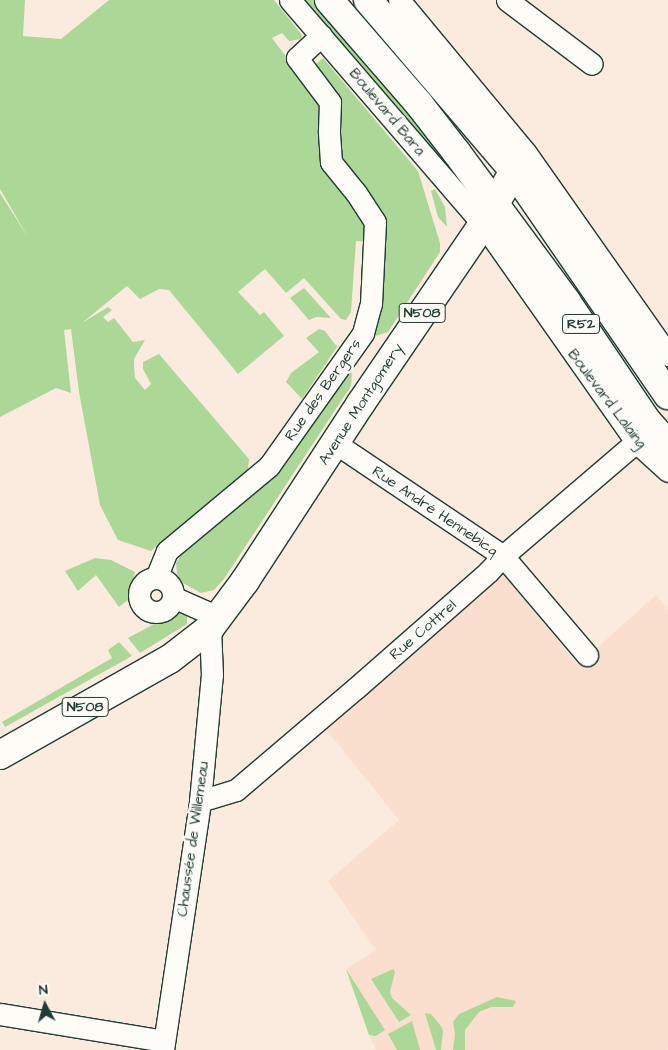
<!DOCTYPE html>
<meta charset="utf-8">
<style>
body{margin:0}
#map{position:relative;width:668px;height:1050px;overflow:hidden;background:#fbebdf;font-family:"Architects Daughter",sans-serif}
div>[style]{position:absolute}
.built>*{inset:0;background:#fadfce}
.green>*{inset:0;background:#abd897}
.roads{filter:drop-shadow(1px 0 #1f3d34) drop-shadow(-1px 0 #1f3d34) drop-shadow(0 1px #1f3d34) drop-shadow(0 -1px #1f3d34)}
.minor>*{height:21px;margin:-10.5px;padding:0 10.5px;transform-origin:10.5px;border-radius:10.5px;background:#fdfcf7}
.minor>.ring{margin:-10.5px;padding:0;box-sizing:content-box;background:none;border:21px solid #fdfcf7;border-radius:50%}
.major>*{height:28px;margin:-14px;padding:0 14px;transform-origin:14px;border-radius:14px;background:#fdfcf7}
span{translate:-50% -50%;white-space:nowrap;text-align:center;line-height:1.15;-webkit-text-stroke:5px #fdfcf7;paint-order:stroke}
.shield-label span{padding:1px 4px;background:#fdfcf7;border:1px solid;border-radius:4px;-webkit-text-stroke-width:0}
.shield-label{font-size:14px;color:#1f3d34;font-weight:700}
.street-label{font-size:15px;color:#1f3d34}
.north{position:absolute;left:20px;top:980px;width:50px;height:50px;-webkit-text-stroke:4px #fdfcf7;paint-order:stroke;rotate:354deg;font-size:14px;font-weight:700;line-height:20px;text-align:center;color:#1f3d34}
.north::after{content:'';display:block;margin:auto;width:18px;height:22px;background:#1f3d34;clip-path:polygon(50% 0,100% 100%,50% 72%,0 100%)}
</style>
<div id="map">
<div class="built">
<div style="clip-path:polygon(501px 571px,578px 665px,656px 595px,668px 610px,668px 1049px,665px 1050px,376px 1050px,370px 1038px,346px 969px,376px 950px,328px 881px,399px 820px,325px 728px)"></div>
</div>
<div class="green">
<div style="clip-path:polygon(0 0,25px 0,23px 36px,61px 39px,109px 0,274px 0,302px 35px,301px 39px,289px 41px,282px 33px,272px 38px,322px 104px,321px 149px,365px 216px,369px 242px,356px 241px,351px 312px,346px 320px,341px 319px,304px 278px,286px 293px,265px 269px,238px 292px,260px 315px,264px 312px,284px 336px,238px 374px,169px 290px,159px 289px,140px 299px,127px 286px,82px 323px,108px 307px,112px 310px,103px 317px,108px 322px,114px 318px,133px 342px,145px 340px,134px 359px,134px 366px,135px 378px,145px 390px,151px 384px,143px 369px,143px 362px,159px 354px,249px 459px,248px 470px,151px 551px,118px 540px,100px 505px,79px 392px,71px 329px,64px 330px,71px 393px,56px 388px,0 417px,0 193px,28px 237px,0 189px)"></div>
<div style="clip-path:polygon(302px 0,314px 0,452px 165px,446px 170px)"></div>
<div style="clip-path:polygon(323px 58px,418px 171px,440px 243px,440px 252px,388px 332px,376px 336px,355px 363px,352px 372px,351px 386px,224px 579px,214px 590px,201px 593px,181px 582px,177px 574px,176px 563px,183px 552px,181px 549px,341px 373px,382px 246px,343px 166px,315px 65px)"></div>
<div style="clip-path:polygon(435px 189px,445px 207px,447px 227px,438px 217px,431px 191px)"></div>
<div style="clip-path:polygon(304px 288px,331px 318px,316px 317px,309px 320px,290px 298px)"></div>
<div style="clip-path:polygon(319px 329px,325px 331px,337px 347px,302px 399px,286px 382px,291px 373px,319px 352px,306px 338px)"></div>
<div style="clip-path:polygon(95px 558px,111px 560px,135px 572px,128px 600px,119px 607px,96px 575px,78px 591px,65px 571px)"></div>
<div style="clip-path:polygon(180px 610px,187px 616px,187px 624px,140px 653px,128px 638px)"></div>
<div style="clip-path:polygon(119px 642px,132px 656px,5px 727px,2px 722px,112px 658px,108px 650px)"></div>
<div style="clip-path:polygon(346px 969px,385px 1030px,376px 1036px,369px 1035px)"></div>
<div style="clip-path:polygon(393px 969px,395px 972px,390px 992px,392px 998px,411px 1015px,399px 1022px,371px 979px)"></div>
<div style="clip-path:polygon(497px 997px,516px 1001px,513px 1007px,491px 1007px,479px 1012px,465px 1030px,465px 1050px,453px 1050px,455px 1034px,453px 1022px,459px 1014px)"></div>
<div style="clip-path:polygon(425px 1013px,431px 1014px,441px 1026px,443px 1031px,441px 1050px,436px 1050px)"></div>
<div style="clip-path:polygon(412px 1021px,420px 1050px,397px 1050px,388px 1034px)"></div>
</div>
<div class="roads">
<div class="minor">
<div style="left:290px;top:0;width:296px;rotate:49.3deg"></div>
<div style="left:483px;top:224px;width:266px;rotate:54.9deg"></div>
<div style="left:636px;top:442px;width:43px;rotate:42.2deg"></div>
<div style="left:399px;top:0;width:199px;rotate:50.3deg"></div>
<div style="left:526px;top:153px;width:247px;rotate:54.9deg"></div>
<div style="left:507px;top:0;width:106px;rotate:37deg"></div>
<div style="left:335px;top:443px;width:202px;rotate:33.9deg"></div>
<div style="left:503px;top:556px;width:130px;rotate:49.7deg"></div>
<div class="ring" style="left:139px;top:578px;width:13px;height:13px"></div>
<div style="left:156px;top:578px;width:29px;rotate:-68deg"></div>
<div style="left:167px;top:551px;width:133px;rotate:-39.8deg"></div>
<div style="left:269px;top:466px;width:163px;rotate:-54.7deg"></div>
<div style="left:363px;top:333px;width:30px;rotate:-75deg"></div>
<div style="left:371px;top:304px;width:82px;rotate:-87.2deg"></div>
<div style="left:375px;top:222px;width:35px;rotate:-123deg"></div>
<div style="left:356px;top:193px;width:40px;rotate:-129deg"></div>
<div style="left:331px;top:162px;width:32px;rotate:-94deg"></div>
<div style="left:329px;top:130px;width:28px;rotate:-88deg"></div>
<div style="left:330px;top:102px;width:55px;rotate:-126.9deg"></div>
<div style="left:297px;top:58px;width:33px;rotate:-43deg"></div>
<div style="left:173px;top:597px;width:49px;rotate:24deg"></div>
<div style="left:200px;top:801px;width:38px;rotate:-17deg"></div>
<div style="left:236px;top:790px;width:157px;rotate:-40.4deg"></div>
<div style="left:356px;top:688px;width:176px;rotate:-41.3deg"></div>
<div style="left:488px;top:572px;width:22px;rotate:-47deg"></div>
<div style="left:503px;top:556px;width:175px;rotate:-40.6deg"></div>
<div style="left:0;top:1014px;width:166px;rotate:9.3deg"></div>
<div style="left:163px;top:1050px;width:252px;rotate:-81.5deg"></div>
<div style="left:200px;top:801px;width:127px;rotate:-84.6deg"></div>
<div style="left:212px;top:675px;width:47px;rotate:-92.4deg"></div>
</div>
<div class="major">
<div style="left:329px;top:0;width:138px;rotate:49.1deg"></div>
<div style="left:419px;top:104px;width:62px;rotate:52.2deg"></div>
<div style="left:457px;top:153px;width:184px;rotate:53.6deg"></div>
<div style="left:566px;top:301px;width:145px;rotate:56deg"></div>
<div style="left:647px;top:421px;width:31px;rotate:48deg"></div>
<div style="left:368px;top:0;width:225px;rotate:49.5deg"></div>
<div style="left:514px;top:171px;width:272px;rotate:55.5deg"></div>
<div style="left:0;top:755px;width:195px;rotate:-29.5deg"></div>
<div style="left:170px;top:659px;width:51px;rotate:-37.8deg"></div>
<div style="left:210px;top:628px;width:59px;rotate:-53.3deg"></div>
<div style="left:245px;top:581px;width:212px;rotate:-56.9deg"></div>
<div style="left:361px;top:403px;width:217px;rotate:-55.7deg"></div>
<div style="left:483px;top:224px;width:61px;rotate:-59.7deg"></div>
</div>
</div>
<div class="shield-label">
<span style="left:422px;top:313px">N508</span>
<span style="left:581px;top:324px">R52</span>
<span style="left:85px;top:707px">N508</span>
</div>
<div class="street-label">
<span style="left:387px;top:112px;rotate:50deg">Boulevard Bara</span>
<span style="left:323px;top:390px;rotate:-55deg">Rue des Bergers</span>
<span style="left:607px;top:399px;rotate:53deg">Boulevard Lalaing</span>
<span style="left:361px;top:404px;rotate:-57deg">Avenue Montgomery</span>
<span style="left:435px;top:511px;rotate:34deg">Rue André Hennebicq</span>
<span style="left:423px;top:630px;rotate:-41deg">Rue Cottrel</span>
<span style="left:193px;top:839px;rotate:-82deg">Chaussée de Willemeau</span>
</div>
<div class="north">N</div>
</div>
